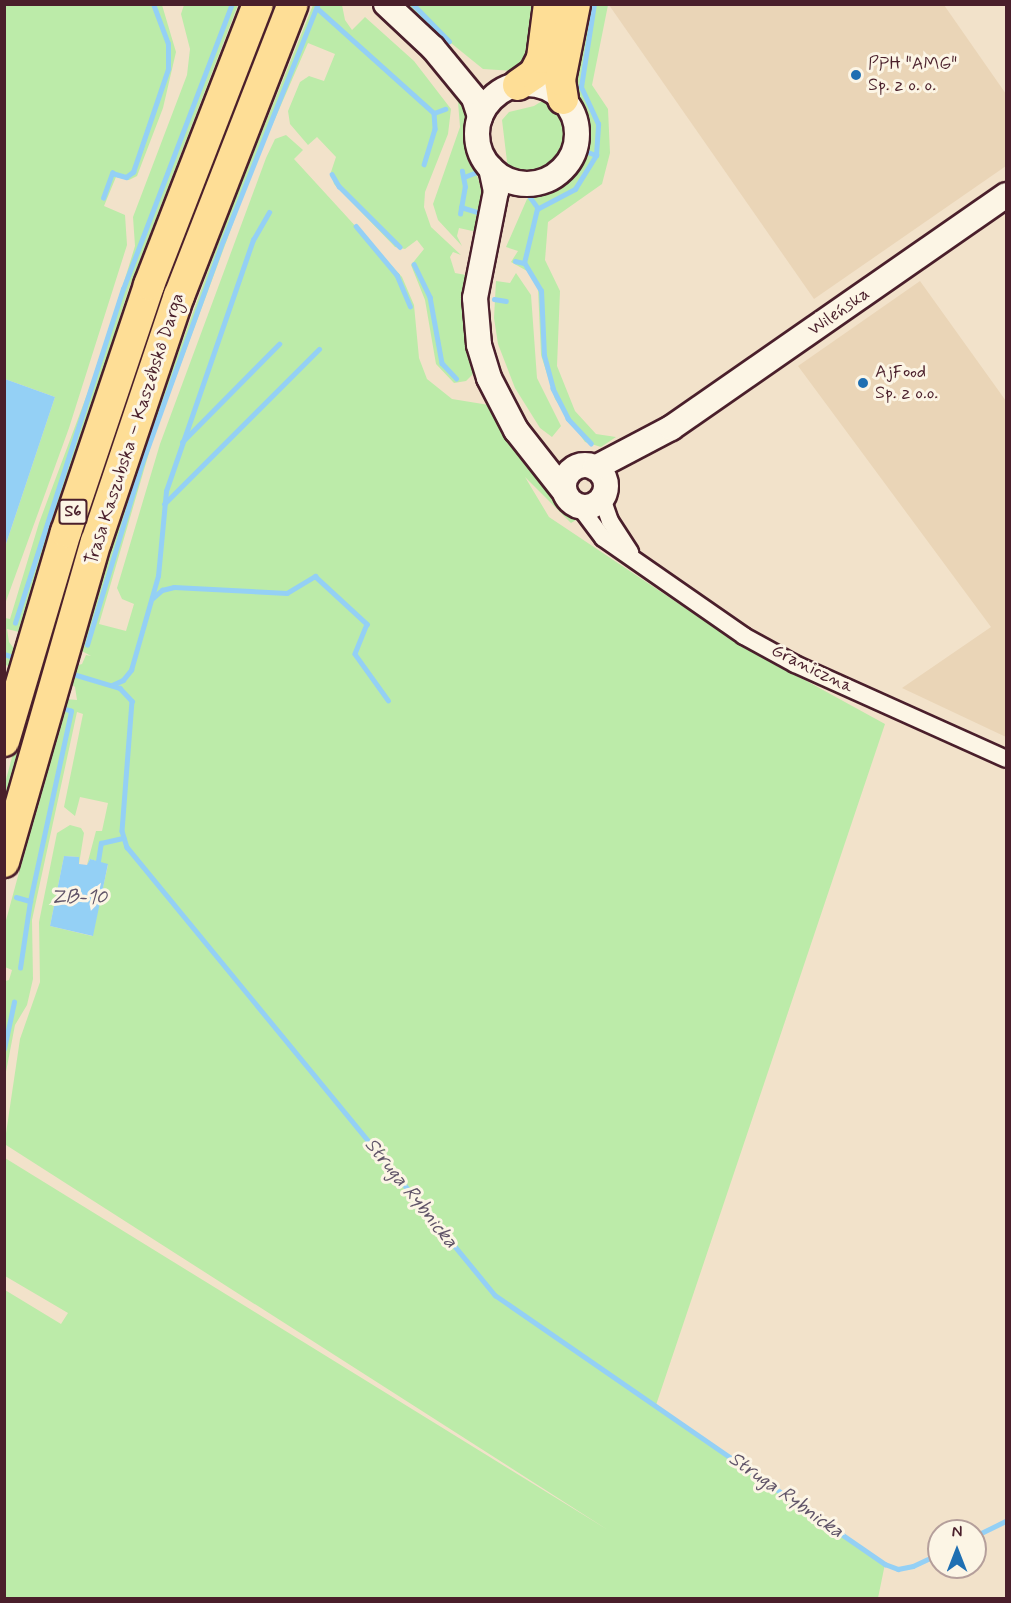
<!DOCTYPE html>
<meta charset="utf-8">
<style>
body{margin:0}
#map{position:relative;width:1011px;height:1603px;overflow:hidden;background:#f2e2ca;font-family:Mynerve,sans-serif}
div>[style]{position:absolute}
.built>*{inset:0;background:#ead5b7}
.green>*{inset:0;background:#bceba9}
.water>*{inset:0;background:#94d0f5}
.stream>*{height:4.5px;margin:-2.25px;padding:0 2.25px;transform-origin:2.25px;border-radius:2.25px;background:#94d0f5}
.roads{filter:drop-shadow(2px 0 #4a1f2b) drop-shadow(-2px 0 #4a1f2b) drop-shadow(0 2px #4a1f2b) drop-shadow(0 -2px #4a1f2b)}
.street>*{height:16px;margin:-8px;padding:0 8px;transform-origin:8px;border-radius:8px;background:#fcf5e5}
.secondary>*{height:24px;margin:-12px;padding:0 12px;transform-origin:12px;border-radius:12px;background:#fcf5e5}
.secondary>.ring{margin:-12px;padding:0;box-sizing:content-box;background:none;border:24px solid #fcf5e5;border-radius:50%}
.highway>*{height:30px;margin:-15px;padding:0 15px;transform-origin:15px;border-radius:15px;background:#fede96}
.dots>*{width:16px;height:16px;translate:-50% -50%;box-sizing:border-box;border:3px solid #fcf5e5;border-radius:50%}
span{translate:-50% -50%;white-space:nowrap;text-align:center;line-height:1.15;-webkit-text-stroke:6px #fcf5e5;paint-order:stroke}
.shield-label span{padding:2px 4px;background:#fcf5e5;border:2px solid;border-radius:4px;-webkit-text-stroke-width:0}
.shield-label{font-size:16px;color:#4a1f2b;font-weight:700}
.poi-label{font-size:18px;color:#4a1f2b}
.left{translate:0 -50%;text-align:left}
.street-label{font-size:18px;color:#4a1f2b}
.water-label{font-size:20px;color:#605468;font-style:italic}
.frame{position:absolute;inset:0;border:6px solid #4a1f2b;pointer-events:none}
.north{position:absolute;left:927px;top:1519px;width:60px;height:60px;box-sizing:border-box;background:#fcf5e5;border:2px solid #b59f9b;border-radius:50%;rotate:0deg;font-size:16px;font-weight:700;line-height:24px;text-align:center;color:#4a1f2b}
.north::after{content:'';display:block;margin:auto;width:21px;height:27px;background:#1f6fb2;clip-path:polygon(50% 0,100% 100%,50% 72%,0 100%)}
</style>
<div id="map">
<div class="built">
<div style="clip-path:polygon(609px 5px,944px 5px,1006px 94px,1006px 166px,814px 299px)"></div>
<div style="clip-path:polygon(920px 281px,1006px 401px,1006px 737px,902px 688px,991px 627px,798px 366px)"></div>
</div>
<div class="green">
<div style="clip-path:polygon(4px 5px,162px 5px,176px 52px,163px 108px,137px 176px,129px 180px,116px 177px,104px 206px,125px 215px,127px 245px,69px 428px,5px 604px,5px 547px,55px 397px,5px 379px)"></div>
<div style="clip-path:polygon(184px 5px,238px 5px,128px 291px,22px 626px,19px 632px,7px 629px,9px 642px,15px 650px,72px 667px,82px 664px,86px 655px,91px 656px,80px 650px,133px 476px,229px 214px,313px 5px,342px 5px,345px 20px,352px 30px,365px 17px,414px 61px,451px 109px,448px 134px,425px 192px,424px 207px,431px 227px,461px 255px,453px 252px,450px 257px,455px 273px,466px 275px,464px 322px,473px 374px,466px 381px,454px 383px,436px 364px,425px 300px,411px 265px,424px 249px,417px 240px,405px 249px,395px 247px,334px 184px,331px 172px,336px 157px,317px 137px,308px 145px,290px 124px,288px 111px,300px 82px,309px 76px,324px 81px,335px 54px,308px 43px,254px 167px,153px 439px,99px 624px,126px 631px,134px 604px,122px 599px,117px 588px,160px 444px,266px 158px,275px 139px,286px 135px,303px 150px,294px 159px,402px 277px,414px 305px,419px 358px,427px 379px,452px 399px,489px 405px,559px 505px,576px 520px,571px 523px,525px 477px,549px 517px,739px 644px,885px 724px,655px 1408px,885px 1564px,878px 1598px,5px 1598px,5px 1290px,61px 1324px,68px 1313px,5px 1276px,5px 1158px,608px 1530px,6px 1145px,5px 1140px,20px 1039px,40px 982px,39px 922px,57px 833px,70px 825px,81px 828px,84px 833px,79px 864px,79px 857px,64px 856px,50px 926px,92px 936px,108px 865px,90px 859px,87px 865px,96px 831px,102px 831px,108px 803px,80px 797px,75px 816px,64px 807px,83px 714px,77px 712px,32px 920px,33px 979px,27px 1005px,15px 1025px,5px 1077px,5px 981px,9px 980px,12px 970px,5px 967px,5px 924px,66px 699px,77px 700px,75px 687px,69px 681px,5px 665px,5px 618px,10px 619px,39px 523px,101px 357px,135px 246px,133px 217px,187px 75px,190px 49px,181px 14px)"></div>
<div style="clip-path:polygon(270px 5px,280px 5px,53px 647px,44px 644px,133px 365px)"></div>
<div style="clip-path:polygon(404px 5px,537px 5px,530px 57px,514px 71px,483px 69px)"></div>
<div style="clip-path:polygon(586px 5px,608px 5px,592px 85px,608px 109px,610px 153px,602px 184px,548px 222px,545px 260px,560px 291px,557px 366px,575px 411px,596px 434px,616px 437px,601px 447px,585px 442px,555px 399px,541px 355px,538px 288px,527px 271px,511px 262px,518px 251px,506px 247px,527px 199px,567px 179px,586px 149px,586px 120px,572px 90px)"></div>
<div style="clip-path:polygon(377px 11px,461px 93px,468px 114px,467px 144px,484px 197px,477px 232px,459px 228px,457px 236px,462px 246px,438px 220px,433px 204px,460px 127px,458px 102px,432px 67px)"></div>
<div style="clip-path:polygon(547px 98px,565px 119px,568px 138px,562px 155px,541px 172px,522px 174px,508px 170px,502px 120px,509px 112px,534px 106px)"></div>
<div style="clip-path:polygon(516px 273px,531px 295px,537px 378px,561px 426px,552px 437px,540px 428px,515px 388px,498px 344px,494px 318px,496px 281px,510px 283px)"></div>
<div style="clip-path:polygon(32px 684px,41px 687px,5px 818px,5px 783px)"></div>
</div>
<div class="water">
<div style="clip-path:polygon(5px 379px,55px 397px,5px 547px,4px 379px)"></div>
<div style="clip-path:polygon(64px 856px,79px 857px,79px 864px,87px 865px,90px 859px,108px 864px,93px 936px,50px 926px)"></div>
</div>
<div class="stream">
<div style="left:413px;top:4px;width:52px;rotate:45.8deg"></div>
<div style="left:317px;top:8px;width:157px;rotate:41.9deg"></div>
<div style="left:434px;top:113px;width:16px;rotate:86deg"></div>
<div style="left:435px;top:129px;width:37px;rotate:107deg"></div>
<div style="left:434px;top:113px;width:12px;rotate:-20deg"></div>
<div style="left:585px;top:151px;width:12px;rotate:20deg"></div>
<div style="left:332px;top:174px;width:14px;rotate:60deg"></div>
<div style="left:339px;top:186px;width:86px;rotate:45deg"></div>
<div style="left:464px;top:177px;width:14px;rotate:-21deg"></div>
<div style="left:530px;top:197px;width:14px;rotate:54deg"></div>
<div style="left:103px;top:198px;width:27px;rotate:-70deg"></div>
<div style="left:112px;top:173px;width:15px;rotate:16deg"></div>
<div style="left:126px;top:177px;width:9px;rotate:-36deg"></div>
<div style="left:133px;top:172px;width:109px;rotate:-71.2deg"></div>
<div style="left:168px;top:69px;width:25px;rotate:-90deg"></div>
<div style="left:168px;top:44px;width:43px;rotate:-110.6deg"></div>
<div style="left:461px;top:207px;width:17px;rotate:17deg"></div>
<div style="left:460px;top:214px;width:27px;rotate:-80deg"></div>
<div style="left:465px;top:187px;width:16px;rotate:-101deg"></div>
<div style="left:356px;top:226px;width:64px;rotate:50.1deg"></div>
<div style="left:397px;top:275px;width:34px;rotate:67deg"></div>
<div style="left:515px;top:261px;width:9px;rotate:13deg"></div>
<div style="left:414px;top:264px;width:37px;rotate:64deg"></div>
<div style="left:430px;top:297px;width:67px;rotate:79.7deg"></div>
<div style="left:442px;top:363px;width:21px;rotate:47deg"></div>
<div style="left:494px;top:299px;width:12px;rotate:9deg"></div>
<div style="left:182px;top:442px;width:138px;rotate:-45.3deg"></div>
<div style="left:591px;top:444px;width:34px;rotate:-133deg"></div>
<div style="left:568px;top:419px;width:34px;rotate:-117deg"></div>
<div style="left:553px;top:389px;width:34px;rotate:-105deg"></div>
<div style="left:544px;top:356px;width:65px;rotate:-92.6deg"></div>
<div style="left:541px;top:291px;width:33px;rotate:-121deg"></div>
<div style="left:524px;top:263px;width:56px;rotate:-76.5deg"></div>
<div style="left:537px;top:209px;width:43px;rotate:-27.8deg"></div>
<div style="left:575px;top:189px;width:40px;rotate:-58deg"></div>
<div style="left:596px;top:155px;width:31px;rotate:-86deg"></div>
<div style="left:598px;top:124px;width:41px;rotate:-114.7deg"></div>
<div style="left:581px;top:87px;width:84px;rotate:-81.1deg"></div>
<div style="left:164px;top:504px;width:219px;rotate:-45deg"></div>
<div style="left:153px;top:598px;width:12px;rotate:-42deg"></div>
<div style="left:162px;top:590px;width:12px;rotate:-14deg"></div>
<div style="left:174px;top:587px;width:113px;rotate:3deg"></div>
<div style="left:287px;top:593px;width:33px;rotate:-31deg"></div>
<div style="left:315px;top:576px;width:71px;rotate:42.7deg"></div>
<div style="left:367px;top:624px;width:32px;rotate:112deg"></div>
<div style="left:355px;top:654px;width:57px;rotate:54.3deg"></div>
<div style="left:15px;top:623px;width:351px;rotate:-72.1deg"></div>
<div style="left:123px;top:289px;width:305px;rotate:-69.1deg"></div>
<div style="left:87px;top:645px;width:190px;rotate:-73.2deg"></div>
<div style="left:142px;top:463px;width:236px;rotate:-70deg"></div>
<div style="left:223px;top:241px;width:255px;rotate:-68.2deg"></div>
<div style="left:4px;top:654px;width:10px;rotate:17deg"></div>
<div style="left:70px;top:673px;width:52px;rotate:16.7deg"></div>
<div style="left:120px;top:688px;width:18px;rotate:47deg"></div>
<div style="left:132px;top:701px;width:130px;rotate:94.4deg"></div>
<div style="left:122px;top:831px;width:17px;rotate:73deg"></div>
<div style="left:127px;top:847px;width:580px;rotate:50.6deg"></div>
<div style="left:495px;top:1295px;width:474px;rotate:34.6deg"></div>
<div style="left:885px;top:1564px;width:14px;rotate:21deg"></div>
<div style="left:898px;top:1569px;width:15px;rotate:-11deg"></div>
<div style="left:913px;top:1566px;width:29px;rotate:-25deg"></div>
<div style="left:112px;top:685px;width:12px;rotate:-24deg"></div>
<div style="left:123px;top:680px;width:13px;rotate:-51deg"></div>
<div style="left:131px;top:670px;width:98px;rotate:-74deg"></div>
<div style="left:158px;top:576px;width:85px;rotate:-84.6deg"></div>
<div style="left:166px;top:491px;width:266px;rotate:-70.9deg"></div>
<div style="left:253px;top:240px;width:32px;rotate:-60deg"></div>
<div style="left:98px;top:861px;width:18px;rotate:-81deg"></div>
<div style="left:101px;top:843px;width:23px;rotate:-13deg"></div>
<div style="left:16px;top:897px;width:15px;rotate:16deg"></div>
<div style="left:20px;top:968px;width:68px;rotate:-81.5deg"></div>
<div style="left:30px;top:901px;width:194px;rotate:-77.8deg"></div>
<div style="left:71px;top:711px;width:4px;rotate:-166deg"></div>
<div style="left:4px;top:1049px;width:48px;rotate:-78deg"></div>
<div style="left:975px;top:1536px;width:34px;rotate:-26deg"></div>
</div>
<div class="roads">
<div class="street">
<div style="left:602px;top:498px;width:24px;rotate:71deg"></div>
<div style="left:610px;top:521px;width:37px;rotate:57deg"></div>
<div style="left:579px;top:506px;width:40px;rotate:53deg"></div>
<div style="left:603px;top:538px;width:172px;rotate:34.8deg"></div>
<div style="left:744px;top:636px;width:58px;rotate:28.8deg"></div>
<div style="left:795px;top:664px;width:231px;rotate:24.2deg"></div>
</div>
<div class="secondary">
<div style="left:386px;top:4px;width:64px;rotate:43.1deg"></div>
<div style="left:433px;top:48px;width:65px;rotate:50.6deg"></div>
<div style="left:474px;top:98px;width:20px;rotate:72deg"></div>
<div class="ring" style="left:477px;top:84px;width:76px;height:76px"></div>
<div style="left:491px;top:168px;width:24px;rotate:78deg"></div>
<div style="left:496px;top:191px;width:109px;rotate:101.1deg"></div>
<div style="left:475px;top:298px;width:47px;rotate:85.1deg"></div>
<div style="left:479px;top:345px;width:34px;rotate:73deg"></div>
<div style="left:489px;top:378px;width:59px;rotate:62.6deg"></div>
<div style="left:516px;top:430px;width:78px;rotate:51.8deg"></div>
<div class="ring" style="left:564px;top:465px;width:18px;height:18px"></div>
<div style="left:595px;top:468px;width:86px;rotate:-27.8deg"></div>
<div style="left:671px;top:428px;width:408px;rotate:-34.8deg"></div>
</div>
<div class="highway">
<div style="left:518px;top:85px;width:19px;rotate:-35deg"></div>
<div style="left:534px;top:74px;width:18px;rotate:-63deg"></div>
<div style="left:542px;top:58px;width:54px;rotate:-82.6deg"></div>
<div style="left:563px;top:99px;width:19px;rotate:-99deg"></div>
<div style="left:560px;top:80px;width:77px;rotate:-78.8deg"></div>
<div style="left:4px;top:741px;width:218px;rotate:-73.5deg"></div>
<div style="left:66px;top:532px;width:261px;rotate:-71.4deg"></div>
<div style="left:149px;top:285px;width:301px;rotate:-68.8deg"></div>
<div style="left:4px;top:862px;width:333px;rotate:-74deg"></div>
<div style="left:96px;top:542px;width:260px;rotate:-71.4deg"></div>
<div style="left:179px;top:296px;width:313px;rotate:-68.7deg"></div>
</div>
</div>
<div class="dots">
<div style="left:856px;top:75px;background:#1f6fb2"></div>
<div style="left:863px;top:383px;background:#1f6fb2"></div>
</div>
<div class="shield-label">
<span style="left:73px;top:512px">S6</span>
</div>
<div class="poi-label">
<span class="left" style="left:868px;top:75px">PPH "AMG"<br>Sp. z o. o.</span>
<span class="left" style="left:875px;top:383px">AjFood<br>Sp. z o.o.</span>
</div>
<div class="street-label">
<span style="left:839px;top:312px;rotate:-35deg">Wileńska</span>
<span style="left:135px;top:429px;rotate:-72deg">Trasa Kaszubska – Kaszëbskô Darga</span>
<span style="left:812px;top:669px;rotate:26deg">Graniczna</span>
</div>
<div class="water-label">
<span style="left:79px;top:897px">ZB-10</span>
<span style="left:411px;top:1193px;rotate:51deg">Struga Rybnicka</span>
<span style="left:786px;top:1495px;rotate:35deg">Struga Rybnicka</span>
</div>
<div class="frame"></div>
<div class="north">N</div>
</div>
